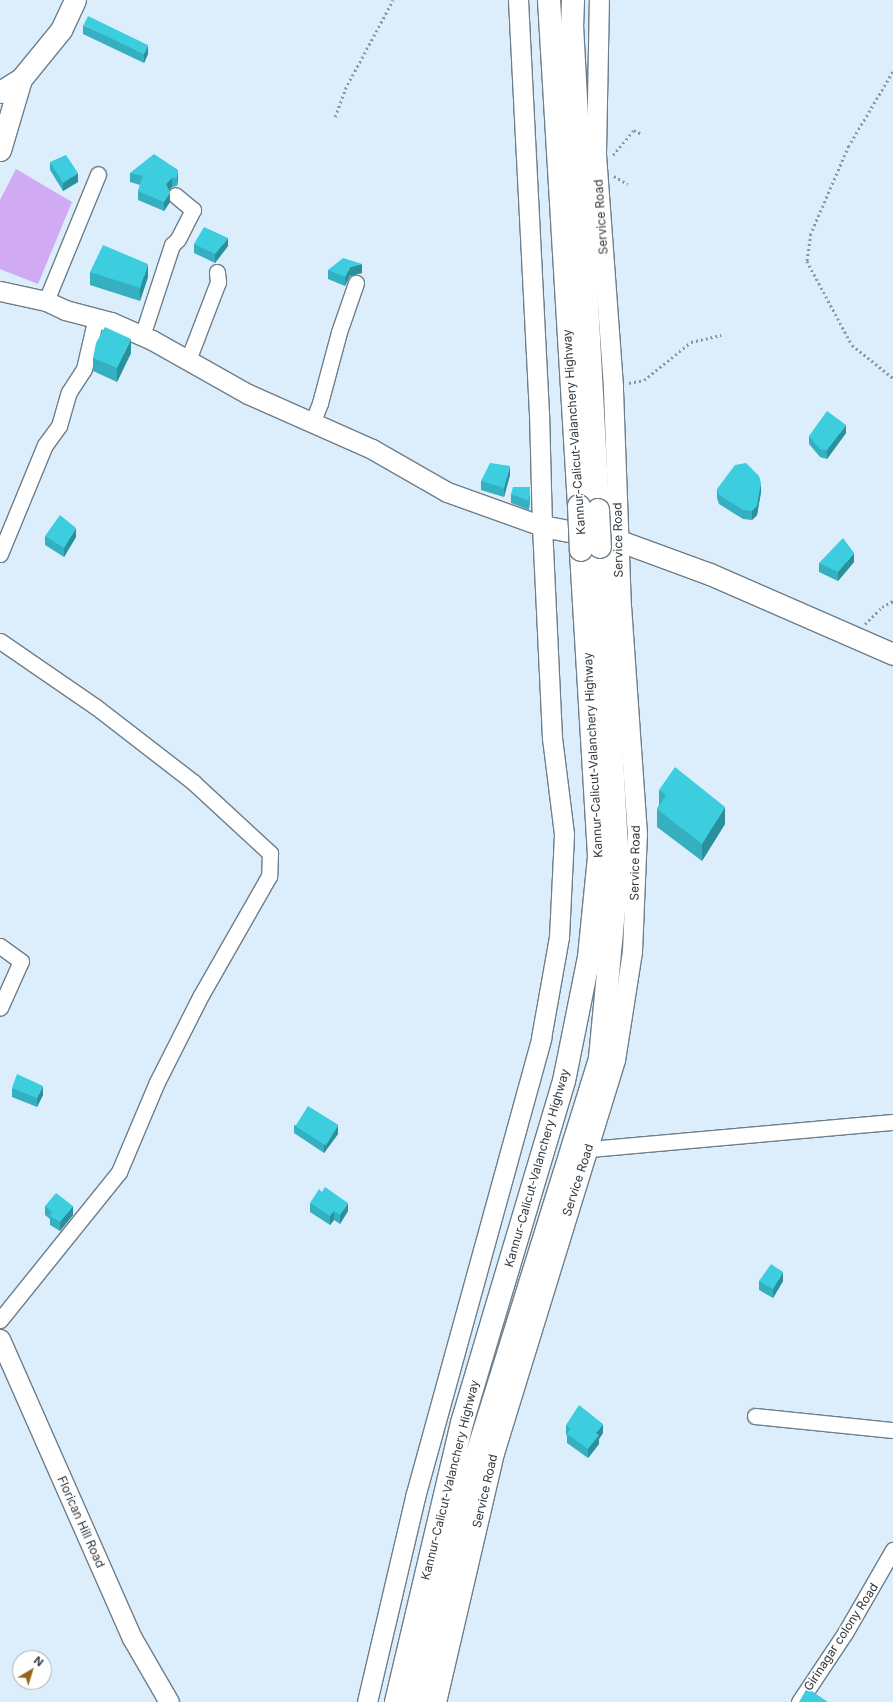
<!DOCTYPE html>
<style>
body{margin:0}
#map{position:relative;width:893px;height:1702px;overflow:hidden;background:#dceefb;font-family:Inter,sans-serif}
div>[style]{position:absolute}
.green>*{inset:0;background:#d0aaf2}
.path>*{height:2.5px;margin-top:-1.25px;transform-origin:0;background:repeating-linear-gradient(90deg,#8a97a0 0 2px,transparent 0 5px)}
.roads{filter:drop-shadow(1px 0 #6e7e8a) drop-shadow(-1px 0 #6e7e8a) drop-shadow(0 1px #6e7e8a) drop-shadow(0 -1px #6e7e8a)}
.minor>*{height:15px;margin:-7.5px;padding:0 7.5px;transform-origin:7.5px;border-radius:7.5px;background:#fff}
.tertiary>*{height:19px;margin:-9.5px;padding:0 9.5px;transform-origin:9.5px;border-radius:9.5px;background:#fff}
.secondary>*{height:21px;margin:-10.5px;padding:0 10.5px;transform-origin:10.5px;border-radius:10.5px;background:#fff}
.trunk>*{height:22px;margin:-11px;padding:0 11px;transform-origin:11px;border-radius:11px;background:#fff}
.bridges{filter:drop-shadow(1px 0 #6e7e8a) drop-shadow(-1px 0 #6e7e8a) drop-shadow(0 1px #6e7e8a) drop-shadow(0 -1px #6e7e8a)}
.trunk-bridge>*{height:22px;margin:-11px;padding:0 11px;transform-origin:11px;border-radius:11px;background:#fff}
.wall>*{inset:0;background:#34b0c0}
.shaded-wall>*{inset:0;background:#2a909c}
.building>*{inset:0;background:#3ccddf;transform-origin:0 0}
span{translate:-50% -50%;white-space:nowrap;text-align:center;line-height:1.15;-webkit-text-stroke:3px #fff;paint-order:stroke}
.street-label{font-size:12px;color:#32393e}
.north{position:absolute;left:12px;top:1650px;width:40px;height:40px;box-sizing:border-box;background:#fff;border:1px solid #adb0b2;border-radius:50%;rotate:38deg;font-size:11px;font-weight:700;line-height:16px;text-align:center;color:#32393e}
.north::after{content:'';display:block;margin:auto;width:14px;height:18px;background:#976618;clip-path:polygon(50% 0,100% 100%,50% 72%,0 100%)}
</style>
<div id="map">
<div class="green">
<div style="clip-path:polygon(16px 169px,72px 202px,38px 284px,0 269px,0 200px)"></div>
</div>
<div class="path">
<div style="left:893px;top:72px;width:86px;rotate:120.7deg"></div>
<div style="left:849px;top:146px;width:96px;rotate:113.4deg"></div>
<div style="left:811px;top:234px;width:27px;rotate:98deg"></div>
<div style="left:807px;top:261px;width:95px;rotate:61.8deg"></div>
<div style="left:852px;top:345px;width:53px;rotate:38.8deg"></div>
<div style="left:335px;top:117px;width:30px;rotate:-70deg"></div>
<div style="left:345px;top:89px;width:101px;rotate:-61.7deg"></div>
<div style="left:613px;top:155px;width:33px;rotate:-50deg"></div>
<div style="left:634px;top:130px;width:9px;rotate:27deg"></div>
<div style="left:614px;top:176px;width:16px;rotate:30deg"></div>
<div style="left:629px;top:383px;width:15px;rotate:-11deg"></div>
<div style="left:644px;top:380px;width:60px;rotate:-39deg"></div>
<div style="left:691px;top:342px;width:31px;rotate:-13deg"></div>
<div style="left:865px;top:624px;width:24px;rotate:-45deg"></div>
<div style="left:882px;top:607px;width:13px;rotate:-29deg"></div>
</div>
<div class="roads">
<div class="minor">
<div style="left:46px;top:301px;width:137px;rotate:-67.7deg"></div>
<div style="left:142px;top:336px;width:96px;rotate:-71.8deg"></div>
<div style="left:172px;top:245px;width:8px;rotate:-45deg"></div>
<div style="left:178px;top:239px;width:33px;rotate:-63deg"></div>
<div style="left:193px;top:210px;width:23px;rotate:-140deg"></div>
<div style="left:188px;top:360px;width:84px;rotate:-69deg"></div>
<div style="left:218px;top:282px;width:10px;rotate:-96deg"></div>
<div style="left:312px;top:423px;width:22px;rotate:-68deg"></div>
<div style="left:320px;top:403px;width:73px;rotate:-75deg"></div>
<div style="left:339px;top:332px;width:52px;rotate:-70.9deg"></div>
<div style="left:0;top:554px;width:118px;rotate:-67.6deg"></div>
<div style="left:45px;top:445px;width:24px;rotate:-54deg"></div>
<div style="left:59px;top:426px;width:35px;rotate:-74deg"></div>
<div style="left:69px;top:392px;width:27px;rotate:-57deg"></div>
<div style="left:84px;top:369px;width:53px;rotate:-77deg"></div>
<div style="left:0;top:641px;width:116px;rotate:34.5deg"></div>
<div style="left:96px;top:707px;width:123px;rotate:37.7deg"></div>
<div style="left:193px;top:782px;width:105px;rotate:42.7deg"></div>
<div style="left:270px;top:853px;width:23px;rotate:92deg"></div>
<div style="left:269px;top:876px;width:137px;rotate:119.7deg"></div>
<div style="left:201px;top:995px;width:97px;rotate:116.8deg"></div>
<div style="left:157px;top:1082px;width:98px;rotate:112.9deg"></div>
<div style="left:119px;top:1172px;width:190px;rotate:128.8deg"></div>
<div style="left:0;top:946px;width:26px;rotate:36deg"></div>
<div style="left:21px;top:961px;width:51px;rotate:114.1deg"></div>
<div style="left:589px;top:1149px;width:305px;rotate:-5.1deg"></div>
<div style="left:755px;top:1416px;width:139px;rotate:5.8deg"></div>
<div style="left:799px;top:1702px;width:83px;rotate:-56.3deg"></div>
<div style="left:845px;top:1633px;width:96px;rotate:-60deg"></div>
</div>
<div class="tertiary">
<div style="left:0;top:291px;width:47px;rotate:12.3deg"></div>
<div style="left:46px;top:301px;width:21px;rotate:25deg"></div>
<div style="left:65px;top:310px;width:48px;rotate:14.6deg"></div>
<div style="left:111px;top:322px;width:45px;rotate:23.7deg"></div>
<div style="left:152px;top:340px;width:110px;rotate:29.4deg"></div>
<div style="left:248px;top:394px;width:136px;rotate:23.9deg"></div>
<div style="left:372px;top:449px;width:86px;rotate:29.8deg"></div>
<div style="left:447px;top:492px;width:101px;rotate:19.7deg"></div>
<div style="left:0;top:1339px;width:327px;rotate:66.2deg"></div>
<div style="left:132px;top:1638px;width:74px;rotate:60deg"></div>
<div style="left:367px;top:1702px;width:211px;rotate:-76.8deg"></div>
<div style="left:415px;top:1497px;width:476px;rotate:-74.6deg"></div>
<div style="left:541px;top:1038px;width:103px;rotate:-79.9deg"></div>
<div style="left:559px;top:937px;width:103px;rotate:-87.2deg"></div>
<div style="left:564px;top:834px;width:97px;rotate:-97.1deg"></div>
<div style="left:552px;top:738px;width:212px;rotate:-92.7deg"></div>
<div style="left:542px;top:526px;width:112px;rotate:-91.5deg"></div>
<div style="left:539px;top:414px;width:415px;rotate:-92.9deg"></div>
<div style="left:436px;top:1702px;width:256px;rotate:-76.9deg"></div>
<div style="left:494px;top:1453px;width:411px;rotate:-72.9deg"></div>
<div style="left:615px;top:1060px;width:110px;rotate:-81.1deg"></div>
<div style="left:632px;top:951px;width:117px;rotate:-87.6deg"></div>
<div style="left:637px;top:834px;width:227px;rotate:-94deg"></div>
<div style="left:621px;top:608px;width:222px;rotate:-92.1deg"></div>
<div style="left:613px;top:386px;width:235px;rotate:-94.2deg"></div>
<div style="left:596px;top:152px;width:152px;rotate:-88.9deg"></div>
</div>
<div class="secondary">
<div style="left:0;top:92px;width:25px;rotate:-32deg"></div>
<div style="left:21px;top:79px;width:63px;rotate:-50.8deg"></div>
<div style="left:61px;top:30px;width:33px;rotate:-65deg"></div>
<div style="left:0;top:150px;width:74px;rotate:-73.5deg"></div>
<div style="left:542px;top:526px;width:76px;rotate:10.6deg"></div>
<div style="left:617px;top:540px;width:99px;rotate:20.1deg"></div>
<div style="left:710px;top:574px;width:200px;rotate:23.6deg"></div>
</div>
<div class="trunk">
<div style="left:549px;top:0;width:507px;rotate:86.61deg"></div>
<div style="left:573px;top:0;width:25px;rotate:92deg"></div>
<div style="left:572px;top:25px;width:486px;rotate:86.9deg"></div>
<div style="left:396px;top:1702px;width:287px;rotate:-76.7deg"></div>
<div style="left:462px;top:1423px;width:357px;rotate:-73.4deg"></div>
<div style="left:564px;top:1081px;width:126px;rotate:-78.6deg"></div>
<div style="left:589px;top:957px;width:101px;rotate:-84.3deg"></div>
<div style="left:599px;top:856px;width:307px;rotate:-93.4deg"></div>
<div style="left:418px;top:1702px;width:218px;rotate:-77.3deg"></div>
<div style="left:466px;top:1489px;width:451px;rotate:-72.7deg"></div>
<div style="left:600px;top:1058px;width:193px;rotate:-84.6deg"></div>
<div style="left:618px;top:866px;width:320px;rotate:-93.2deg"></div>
</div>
</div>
<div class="bridges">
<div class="trunk-bridge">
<div style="left:579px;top:506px;width:44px;rotate:87.4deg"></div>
<div style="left:598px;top:510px;width:37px;rotate:87deg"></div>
</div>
</div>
<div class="wall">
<div style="clip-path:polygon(83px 25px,148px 54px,144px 63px,83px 34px)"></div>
<div style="clip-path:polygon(50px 162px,78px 182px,63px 191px,50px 170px)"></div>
<div style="clip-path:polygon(178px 170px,178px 179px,177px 186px,172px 187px,169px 190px,170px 202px,164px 211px,138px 200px,138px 191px,140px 185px,130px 182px,130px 173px)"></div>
<div style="clip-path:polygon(194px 244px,228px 246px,215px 263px,194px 253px)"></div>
<div style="clip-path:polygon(328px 270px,362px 273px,350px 276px,345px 286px,328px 279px)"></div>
<div style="clip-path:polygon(90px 272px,148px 277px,140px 301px,90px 285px)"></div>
<div style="clip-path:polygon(131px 353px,117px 382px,93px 371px,93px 358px)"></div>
<div style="clip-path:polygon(846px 433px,827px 459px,820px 457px,809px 444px,809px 436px)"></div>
<div style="clip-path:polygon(510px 475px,504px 497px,481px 490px,481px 481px)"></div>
<div style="clip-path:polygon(717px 489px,761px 492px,757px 515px,752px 520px,743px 519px,719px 504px,717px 498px)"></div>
<div style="clip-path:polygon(511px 494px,530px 496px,529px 510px,511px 503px)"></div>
<div style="clip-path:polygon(45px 536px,76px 537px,64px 557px,45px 545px)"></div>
<div style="clip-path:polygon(854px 562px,838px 581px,819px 572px,819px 563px)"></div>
<div style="clip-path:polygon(659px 790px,725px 824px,702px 861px,657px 827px,657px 809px,659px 805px)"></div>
<div style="clip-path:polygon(12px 1088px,43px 1095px,37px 1107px,12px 1097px)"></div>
<div style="clip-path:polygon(294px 1125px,338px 1134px,324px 1153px,294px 1133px)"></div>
<div style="clip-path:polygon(310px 1203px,348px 1211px,340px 1224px,334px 1220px,330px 1225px,310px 1212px)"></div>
<div style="clip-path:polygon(45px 1206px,73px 1215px,60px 1231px,50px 1225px,50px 1219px,45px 1215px)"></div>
<div style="clip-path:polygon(759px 1281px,783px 1281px,773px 1298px,759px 1290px)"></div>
<div style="clip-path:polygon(566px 1425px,603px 1433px,599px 1439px,599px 1444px,588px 1458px,567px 1443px,567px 1436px,566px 1434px)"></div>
</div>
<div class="shaded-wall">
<div style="clip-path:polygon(148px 45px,148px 54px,144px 63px,144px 54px)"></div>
<div style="clip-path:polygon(178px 170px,178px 179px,177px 186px,177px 177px)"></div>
<div style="clip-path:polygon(78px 173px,78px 182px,63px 191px,63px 183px)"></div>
<div style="clip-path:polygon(172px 178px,172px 187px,166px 193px,166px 184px)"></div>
<div style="clip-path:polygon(170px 193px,170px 202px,164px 211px,164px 202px)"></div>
<div style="clip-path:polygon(228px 238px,228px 246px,215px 263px,215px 254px)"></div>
<div style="clip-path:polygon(148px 264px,148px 277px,140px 301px,140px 288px)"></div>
<div style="clip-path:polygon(362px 264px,362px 273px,350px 276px,345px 286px,345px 277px,350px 267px)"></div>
<div style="clip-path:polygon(131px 339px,131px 353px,117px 382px,117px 368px)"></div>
<div style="clip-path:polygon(846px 425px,846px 433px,827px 459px,827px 450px)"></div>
<div style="clip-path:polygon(510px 466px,510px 475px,504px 497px,504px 488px)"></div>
<div style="clip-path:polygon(761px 483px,761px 492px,757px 515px,752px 520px,752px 511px)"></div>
<div style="clip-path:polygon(530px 487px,530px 496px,529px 510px,529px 501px)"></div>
<div style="clip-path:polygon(76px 528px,76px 537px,64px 557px,64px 548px)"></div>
<div style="clip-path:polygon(854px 553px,854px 562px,838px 581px,838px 572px)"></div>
<div style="clip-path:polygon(725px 807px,725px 824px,702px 861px,702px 844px)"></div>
<div style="clip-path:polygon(43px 1086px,43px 1095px,37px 1107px,37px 1098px)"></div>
<div style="clip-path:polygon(338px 1125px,338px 1134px,324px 1153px,324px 1144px)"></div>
<div style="clip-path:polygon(348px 1203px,348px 1211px,340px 1224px,340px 1215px)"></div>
<div style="clip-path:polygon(73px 1206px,73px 1215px,60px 1231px,60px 1222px)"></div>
<div style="clip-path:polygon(334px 1211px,334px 1220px,330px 1225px,330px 1216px)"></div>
<div style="clip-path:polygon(783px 1272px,783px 1281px,773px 1298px,773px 1289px)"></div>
<div style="clip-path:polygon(603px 1424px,603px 1433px,599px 1439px,599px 1444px,588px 1458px,588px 1449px,596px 1433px)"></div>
</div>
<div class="building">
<div style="left:88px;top:16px;width:67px;height:10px;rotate:26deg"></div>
<div style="clip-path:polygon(154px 154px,178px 170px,177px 177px,172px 178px,166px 184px,170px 193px,164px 202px,138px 191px,143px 176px,130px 173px)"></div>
<div style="clip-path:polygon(66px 155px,78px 173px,63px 183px,50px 162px)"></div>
<div style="clip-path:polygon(204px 227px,228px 238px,215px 254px,194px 244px)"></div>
<div style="clip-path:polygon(103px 245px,148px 264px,140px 288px,90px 272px)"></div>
<div style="clip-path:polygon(343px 258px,362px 264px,350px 267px,345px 277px,328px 270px)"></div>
<div style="clip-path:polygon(105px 327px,131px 339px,117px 368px,93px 358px,96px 343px)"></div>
<div style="clip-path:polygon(827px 411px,846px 425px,827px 450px,820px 449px,809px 436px)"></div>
<div style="clip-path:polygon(490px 463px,510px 466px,504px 488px,481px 481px)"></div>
<div style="clip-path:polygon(746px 463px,759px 476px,761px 483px,757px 506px,752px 511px,743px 510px,719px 495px,717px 489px,735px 465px)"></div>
<div style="clip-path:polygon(513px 487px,530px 487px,529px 501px,511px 494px)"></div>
<div style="clip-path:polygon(60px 515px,76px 528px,64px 548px,45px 536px)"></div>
<div style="clip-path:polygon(843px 538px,854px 553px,838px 572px,819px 563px)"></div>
<div style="clip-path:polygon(675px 767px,725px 807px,702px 844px,657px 809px,666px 795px,659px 790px)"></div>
<div style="clip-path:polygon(17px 1074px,43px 1086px,37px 1098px,12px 1088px)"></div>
<div style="left:308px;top:1106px;width:36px;height:24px;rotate:32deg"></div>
<div style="clip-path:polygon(325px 1187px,348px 1203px,340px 1215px,334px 1211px,330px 1216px,310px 1203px,319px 1189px,322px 1192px)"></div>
<div style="clip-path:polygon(56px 1193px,73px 1206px,60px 1222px,50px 1216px,52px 1212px,45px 1206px)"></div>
<div style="clip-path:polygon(771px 1264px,783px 1272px,773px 1289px,759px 1281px)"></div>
<div style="clip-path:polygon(579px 1405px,603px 1424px,596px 1433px,599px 1435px,588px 1449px,567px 1434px,570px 1429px,566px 1425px)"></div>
<div style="clip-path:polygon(807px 1688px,828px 1702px,799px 1702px)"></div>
</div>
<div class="street-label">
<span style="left:601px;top:217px;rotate:-94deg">Service Road</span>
<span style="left:574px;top:432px;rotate:-94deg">Kannur-Calicut-Valanchery Highway</span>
<span style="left:618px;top:540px;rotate:-91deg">Service Road</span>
<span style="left:593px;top:755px;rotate:-93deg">Kannur-Calicut-Valanchery Highway</span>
<span style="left:635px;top:863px;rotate:-89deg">Service Road</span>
<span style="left:537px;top:1168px;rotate:-74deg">Kannur-Calicut-Valanchery Highway</span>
<span style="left:578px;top:1180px;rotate:-72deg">Service Road</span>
<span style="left:450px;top:1480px;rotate:-76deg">Kannur-Calicut-Valanchery Highway</span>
<span style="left:485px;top:1491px;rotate:-77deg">Service Road</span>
<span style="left:81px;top:1522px;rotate:66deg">Florican Hill Road</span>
<span style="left:841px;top:1637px;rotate:-57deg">Girinagar colony Road</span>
</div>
<div class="north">N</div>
</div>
